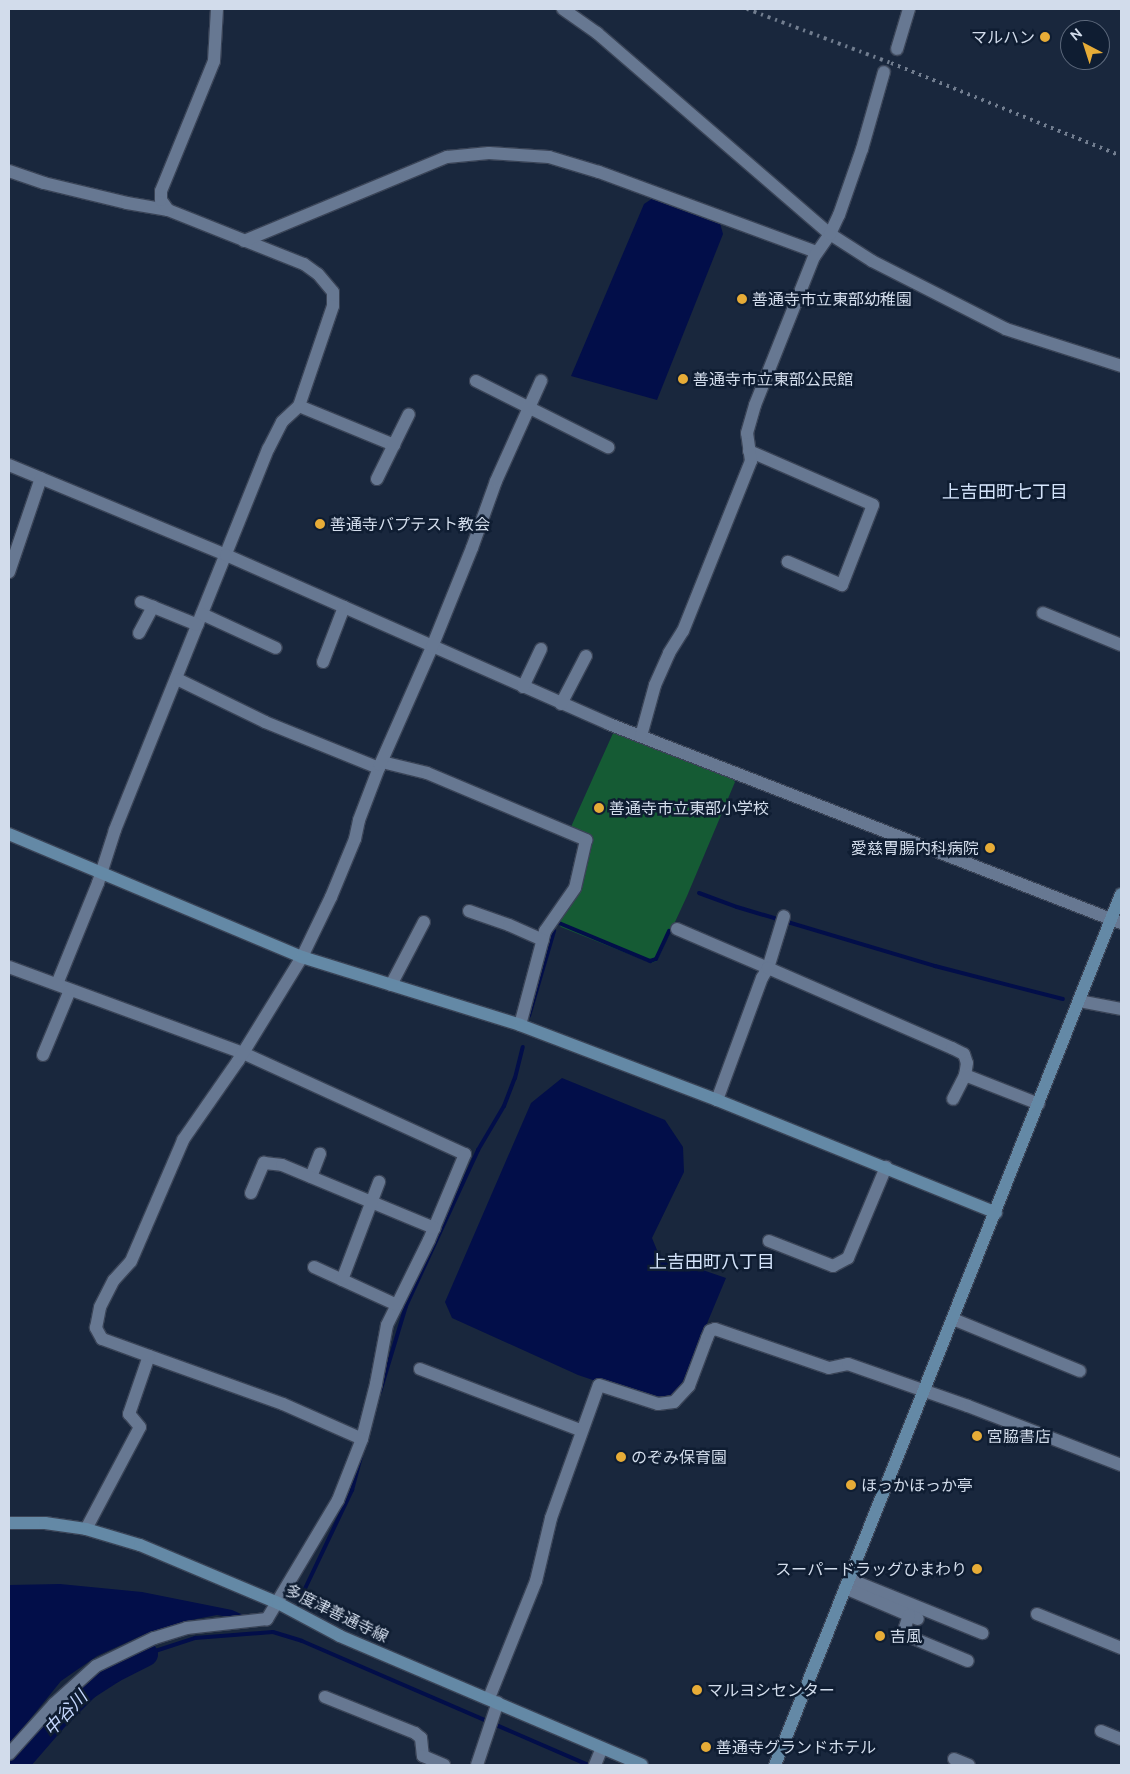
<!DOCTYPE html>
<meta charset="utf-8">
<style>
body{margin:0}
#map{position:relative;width:1130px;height:1774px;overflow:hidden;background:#19273d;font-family:Ubuntu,"Noto Sans JP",sans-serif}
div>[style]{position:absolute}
.green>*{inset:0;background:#155b34}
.water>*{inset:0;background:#020e49}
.stream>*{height:4px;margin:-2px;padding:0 2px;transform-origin:2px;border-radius:2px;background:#020e49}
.river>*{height:24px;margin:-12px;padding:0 12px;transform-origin:12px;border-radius:12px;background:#020e49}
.roads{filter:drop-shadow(1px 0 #3a4457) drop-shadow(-1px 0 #3a4457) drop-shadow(0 1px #3a4457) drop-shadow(0 -1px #3a4457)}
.street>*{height:12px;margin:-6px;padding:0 6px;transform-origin:6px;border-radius:6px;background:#677892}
.secondary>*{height:12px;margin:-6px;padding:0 6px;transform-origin:6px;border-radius:6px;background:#6489a6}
.rail>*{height:4px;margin-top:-2px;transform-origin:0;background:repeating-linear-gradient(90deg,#727e90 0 2.5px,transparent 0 7.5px)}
.dots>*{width:14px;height:14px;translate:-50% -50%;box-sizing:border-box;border:2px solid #0f1d32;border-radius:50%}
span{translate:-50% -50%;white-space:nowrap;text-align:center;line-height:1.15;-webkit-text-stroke:5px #0f1d32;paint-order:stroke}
.poi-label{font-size:16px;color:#d2dceb}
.right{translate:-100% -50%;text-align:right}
.left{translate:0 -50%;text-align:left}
.street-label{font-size:16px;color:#d2dceb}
.neighbourhood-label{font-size:18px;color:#d4e4fb}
.water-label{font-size:18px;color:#c5d7fd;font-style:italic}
.frame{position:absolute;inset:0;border:10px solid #d2dceb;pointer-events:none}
.north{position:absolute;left:1060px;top:20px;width:50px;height:50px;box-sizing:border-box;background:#0f1d32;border:1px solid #5d697c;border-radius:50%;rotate:320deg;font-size:14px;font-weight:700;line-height:20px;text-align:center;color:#d2dceb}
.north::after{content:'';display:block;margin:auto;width:18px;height:22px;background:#e7ac37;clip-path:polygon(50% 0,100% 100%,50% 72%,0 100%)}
</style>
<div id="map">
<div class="green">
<div style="clip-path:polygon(614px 731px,731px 777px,735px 782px,687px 896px,657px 961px,651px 963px,561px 927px,557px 922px,581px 888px,592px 838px,570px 829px)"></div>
</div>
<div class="water">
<div style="clip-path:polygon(653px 198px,720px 223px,723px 234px,657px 400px,571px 376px,644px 204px)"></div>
<div style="clip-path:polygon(562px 1078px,665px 1120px,683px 1147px,684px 1172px,652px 1238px,659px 1255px,726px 1278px,680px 1388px,669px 1400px,658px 1402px,578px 1375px,452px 1318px,445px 1302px,531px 1103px)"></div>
<div style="clip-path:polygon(60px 1584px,142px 1592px,232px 1610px,248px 1617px,240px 1619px,217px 1615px,191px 1620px,145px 1634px,97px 1656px,61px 1681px,9px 1745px,9px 1585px)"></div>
</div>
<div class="stream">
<div style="left:699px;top:893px;width:40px;rotate:20.2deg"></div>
<div style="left:737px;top:907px;width:207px;rotate:16.6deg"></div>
<div style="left:935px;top:966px;width:132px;rotate:14.5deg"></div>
<div style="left:559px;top:923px;width:99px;rotate:22.7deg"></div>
<div style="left:650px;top:961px;width:6px;rotate:-18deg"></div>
<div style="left:656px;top:959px;width:31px;rotate:-65deg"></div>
<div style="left:529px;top:1016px;width:89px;rotate:-73.6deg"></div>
<div style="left:380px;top:1392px;width:90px;rotate:-73.2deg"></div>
<div style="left:406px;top:1306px;width:172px;rotate:-65.2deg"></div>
<div style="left:478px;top:1150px;width:51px;rotate:-59.4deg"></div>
<div style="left:504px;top:1106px;width:30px;rotate:-69deg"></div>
<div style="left:515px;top:1078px;width:32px;rotate:-76deg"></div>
<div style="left:301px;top:1597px;width:119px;rotate:-64.5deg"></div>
<div style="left:352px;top:1490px;width:34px;rotate:-75deg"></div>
<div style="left:146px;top:1654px;width:52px;rotate:-18.1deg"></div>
<div style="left:195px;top:1638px;width:78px;rotate:-4.4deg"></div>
<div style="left:273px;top:1632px;width:30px;rotate:17deg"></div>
<div style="left:302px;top:1641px;width:313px;rotate:23.4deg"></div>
</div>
<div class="river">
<div style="left:16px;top:1765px;width:58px;rotate:-49.2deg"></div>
<div style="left:54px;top:1721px;width:47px;rotate:-45deg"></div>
<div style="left:87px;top:1688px;width:31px;rotate:-33deg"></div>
<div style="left:113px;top:1671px;width:37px;rotate:-27deg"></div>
</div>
<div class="roads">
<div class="street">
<div style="left:563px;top:9px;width:42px;rotate:35.2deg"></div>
<div style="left:597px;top:33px;width:308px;rotate:40.8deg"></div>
<div style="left:830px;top:234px;width:50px;rotate:32.7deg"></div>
<div style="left:872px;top:261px;width:150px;rotate:26.9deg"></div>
<div style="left:1006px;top:329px;width:121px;rotate:17.8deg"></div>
<div style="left:897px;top:49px;width:42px;rotate:-73.3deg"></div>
<div style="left:9px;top:171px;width:37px;rotate:19deg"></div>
<div style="left:44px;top:183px;width:85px;rotate:13.5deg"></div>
<div style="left:127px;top:203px;width:42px;rotate:9.7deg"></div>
<div style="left:168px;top:210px;width:146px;rotate:21.7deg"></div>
<div style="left:304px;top:264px;width:17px;rotate:36deg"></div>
<div style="left:318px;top:274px;width:23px;rotate:50deg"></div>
<div style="left:333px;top:292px;width:14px;rotate:90deg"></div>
<div style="left:333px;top:306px;width:106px;rotate:108.8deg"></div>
<div style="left:299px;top:406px;width:23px;rotate:137deg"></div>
<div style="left:282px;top:422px;width:30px;rotate:117deg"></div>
<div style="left:268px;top:449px;width:411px;rotate:111.9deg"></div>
<div style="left:115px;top:830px;width:56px;rotate:107.8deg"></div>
<div style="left:98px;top:883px;width:109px;rotate:112.1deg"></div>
<div style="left:168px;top:210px;width:12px;rotate:-125deg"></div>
<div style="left:161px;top:200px;width:9px;rotate:-90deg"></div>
<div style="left:161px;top:191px;width:140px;rotate:-67.8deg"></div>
<div style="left:214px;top:61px;width:52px;rotate:-86.7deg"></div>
<div style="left:244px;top:241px;width:220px;rotate:-22.5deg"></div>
<div style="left:447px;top:157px;width:42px;rotate:-5.4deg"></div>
<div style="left:489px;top:153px;width:60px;rotate:3.8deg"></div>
<div style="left:549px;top:157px;width:52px;rotate:16.7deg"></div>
<div style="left:599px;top:172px;width:231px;rotate:20.2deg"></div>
<div style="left:476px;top:381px;width:148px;rotate:26.6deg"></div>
<div style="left:299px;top:406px;width:103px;rotate:22.3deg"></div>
<div style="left:749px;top:451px;width:135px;rotate:23.5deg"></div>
<div style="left:873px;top:505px;width:86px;rotate:111.2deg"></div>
<div style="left:842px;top:585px;width:59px;rotate:-156.9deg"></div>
<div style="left:9px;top:465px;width:235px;rotate:22.5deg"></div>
<div style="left:226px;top:555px;width:419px;rotate:23.8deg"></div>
<div style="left:609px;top:724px;width:549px;rotate:21.24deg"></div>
<div style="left:377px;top:479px;width:72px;rotate:-63.8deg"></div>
<div style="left:9px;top:572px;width:99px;rotate:-71.2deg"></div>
<div style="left:141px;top:602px;width:61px;rotate:22deg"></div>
<div style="left:1043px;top:613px;width:84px;rotate:22.3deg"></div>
<div style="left:202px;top:614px;width:81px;rotate:24.7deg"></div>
<div style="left:139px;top:633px;width:30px;rotate:-62deg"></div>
<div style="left:323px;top:662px;width:59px;rotate:-69.1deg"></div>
<div style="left:177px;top:679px;width:98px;rotate:26deg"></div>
<div style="left:265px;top:722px;width:123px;rotate:22deg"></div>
<div style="left:523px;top:687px;width:42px;rotate:-64.7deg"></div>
<div style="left:561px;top:704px;width:54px;rotate:-62.5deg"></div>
<div style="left:641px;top:736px;width:53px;rotate:-74.6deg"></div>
<div style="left:655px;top:685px;width:35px;rotate:-66deg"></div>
<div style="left:669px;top:653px;width:26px;rotate:-58deg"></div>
<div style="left:683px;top:631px;width:183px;rotate:-68.2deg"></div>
<div style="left:751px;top:461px;width:28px;rotate:-98deg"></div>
<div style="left:747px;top:433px;width:29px;rotate:-74deg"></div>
<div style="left:755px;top:405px;width:159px;rotate:-68.3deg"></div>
<div style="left:814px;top:257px;width:28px;rotate:-55deg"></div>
<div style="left:830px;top:234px;width:21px;rotate:-65deg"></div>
<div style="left:839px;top:215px;width:70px;rotate:-70.8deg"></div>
<div style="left:862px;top:149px;width:80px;rotate:-74.1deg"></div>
<div style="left:382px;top:762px;width:46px;rotate:13.7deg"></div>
<div style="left:427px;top:773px;width:173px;rotate:22.8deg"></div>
<div style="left:586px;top:840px;width:49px;rotate:102.9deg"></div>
<div style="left:575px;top:888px;width:52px;rotate:124.9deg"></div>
<div style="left:545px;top:931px;width:97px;rotate:104.9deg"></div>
<div style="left:469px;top:911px;width:42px;rotate:19.3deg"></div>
<div style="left:509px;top:925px;width:37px;rotate:24deg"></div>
<div style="left:677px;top:929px;width:99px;rotate:23.2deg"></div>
<div style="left:768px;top:968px;width:54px;rotate:-72.9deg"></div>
<div style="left:9px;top:967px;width:249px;rotate:20.2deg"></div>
<div style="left:243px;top:1053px;width:244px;rotate:24.5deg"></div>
<div style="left:465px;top:1154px;width:93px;rotate:112.7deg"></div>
<div style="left:429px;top:1240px;width:95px;rotate:116.3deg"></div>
<div style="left:387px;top:1325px;width:60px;rotate:100.6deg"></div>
<div style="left:376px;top:1384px;width:57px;rotate:104.3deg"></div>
<div style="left:362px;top:1439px;width:66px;rotate:111.5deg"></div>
<div style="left:338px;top:1500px;width:139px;rotate:120.8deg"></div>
<div style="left:267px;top:1619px;width:81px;rotate:173.6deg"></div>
<div style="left:187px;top:1628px;width:34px;rotate:163deg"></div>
<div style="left:154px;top:1638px;width:64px;rotate:154.2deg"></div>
<div style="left:96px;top:1666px;width:57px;rotate:137.9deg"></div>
<div style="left:54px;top:1704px;width:67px;rotate:132deg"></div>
<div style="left:391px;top:985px;width:71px;rotate:-62.4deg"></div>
<div style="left:1079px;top:1001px;width:43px;rotate:10.8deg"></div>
<div style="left:43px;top:1055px;width:70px;rotate:-67.4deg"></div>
<div style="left:953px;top:1099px;width:27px;rotate:-63deg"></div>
<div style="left:717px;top:1100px;width:130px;rotate:-69.8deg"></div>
<div style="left:762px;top:978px;width:12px;rotate:-59deg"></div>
<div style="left:768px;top:968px;width:201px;rotate:23.5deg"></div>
<div style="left:952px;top:1048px;width:13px;rotate:27deg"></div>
<div style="left:964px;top:1054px;width:9px;rotate:72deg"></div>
<div style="left:967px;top:1063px;width:12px;rotate:99deg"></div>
<div style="left:965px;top:1075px;width:79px;rotate:21.4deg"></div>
<div style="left:311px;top:1177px;width:25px;rotate:-69deg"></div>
<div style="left:251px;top:1193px;width:33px;rotate:-67deg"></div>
<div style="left:264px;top:1163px;width:18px;rotate:6deg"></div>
<div style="left:282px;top:1165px;width:165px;rotate:22.5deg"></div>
<div style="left:769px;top:1241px;width:69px;rotate:21.3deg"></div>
<div style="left:833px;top:1266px;width:17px;rotate:-28deg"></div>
<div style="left:848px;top:1258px;width:99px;rotate:-67.3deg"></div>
<div style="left:314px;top:1267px;width:91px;rotate:24.6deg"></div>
<div style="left:342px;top:1280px;width:105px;rotate:-69.3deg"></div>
<div style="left:953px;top:1319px;width:137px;rotate:22.3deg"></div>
<div style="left:149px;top:1356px;width:142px;rotate:19.7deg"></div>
<div style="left:283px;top:1404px;width:86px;rotate:23.9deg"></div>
<div style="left:420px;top:1369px;width:173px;rotate:20.9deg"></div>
<div style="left:86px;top:1529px;width:115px;rotate:-62.1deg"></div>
<div style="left:140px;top:1427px;width:17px;rotate:-130deg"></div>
<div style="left:129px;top:1414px;width:61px;rotate:-71deg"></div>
<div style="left:149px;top:1356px;width:50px;rotate:-160.1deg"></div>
<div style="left:102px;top:1339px;width:13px;rotate:-119deg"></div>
<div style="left:96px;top:1328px;width:21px;rotate:-79deg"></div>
<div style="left:100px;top:1307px;width:30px;rotate:-63deg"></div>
<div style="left:114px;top:1280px;width:25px;rotate:-48deg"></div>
<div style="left:131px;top:1261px;width:132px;rotate:-66.7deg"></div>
<div style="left:183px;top:1140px;width:96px;rotate:-55.2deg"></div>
<div style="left:238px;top:1061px;width:122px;rotate:-58.4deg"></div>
<div style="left:302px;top:957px;width:67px;rotate:-64.2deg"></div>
<div style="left:331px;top:897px;width:63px;rotate:-67.5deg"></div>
<div style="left:355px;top:839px;width:19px;rotate:-78deg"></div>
<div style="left:359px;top:820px;width:59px;rotate:-69.1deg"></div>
<div style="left:380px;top:765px;width:129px;rotate:-66.2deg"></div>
<div style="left:432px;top:647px;width:107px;rotate:-68deg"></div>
<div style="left:472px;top:548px;width:71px;rotate:-70.3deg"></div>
<div style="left:496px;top:481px;width:110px;rotate:-65.8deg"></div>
<div style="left:849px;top:1579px;width:144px;rotate:22.1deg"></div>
<div style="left:845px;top:1588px;width:79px;rotate:23deg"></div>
<div style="left:1037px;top:1614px;width:91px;rotate:22deg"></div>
<div style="left:909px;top:1615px;width:20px;rotate:108deg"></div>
<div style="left:903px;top:1634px;width:70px;rotate:22.6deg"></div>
<div style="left:325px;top:1697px;width:97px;rotate:21.8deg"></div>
<div style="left:415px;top:1733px;width:8px;rotate:40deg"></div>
<div style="left:421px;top:1738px;width:18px;rotate:84deg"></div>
<div style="left:423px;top:1756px;width:23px;rotate:23deg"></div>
<div style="left:489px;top:1698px;width:126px;rotate:-68.1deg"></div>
<div style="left:536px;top:1581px;width:65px;rotate:-76.6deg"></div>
<div style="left:551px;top:1518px;width:141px;rotate:-70.2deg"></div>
<div style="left:599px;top:1385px;width:62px;rotate:17.9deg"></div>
<div style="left:658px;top:1404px;width:16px;rotate:-7deg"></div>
<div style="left:674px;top:1402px;width:22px;rotate:-47deg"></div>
<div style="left:689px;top:1386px;width:51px;rotate:-69.4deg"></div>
<div style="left:707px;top:1338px;width:8px;rotate:-67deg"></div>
<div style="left:710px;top:1331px;width:5px;rotate:-22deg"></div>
<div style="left:715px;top:1329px;width:120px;rotate:18.9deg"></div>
<div style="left:829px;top:1368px;width:19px;rotate:-12deg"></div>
<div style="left:848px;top:1364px;width:127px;rotate:19.3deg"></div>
<div style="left:968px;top:1406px;width:164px;rotate:21.1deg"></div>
<div style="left:1101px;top:1731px;width:22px;rotate:22deg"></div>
<div style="left:954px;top:1759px;width:16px;rotate:22deg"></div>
<div style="left:477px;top:1765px;width:66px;rotate:-71.6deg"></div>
<div style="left:595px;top:1765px;width:18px;rotate:-68deg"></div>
</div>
<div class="secondary">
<div style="left:9px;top:834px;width:318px;rotate:22.8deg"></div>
<div style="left:302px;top:957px;width:228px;rotate:17.3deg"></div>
<div style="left:520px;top:1025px;width:211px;rotate:20.8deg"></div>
<div style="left:717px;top:1100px;width:301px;rotate:22deg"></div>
<div style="left:9px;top:1523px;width:36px"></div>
<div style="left:45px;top:1523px;width:41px;rotate:8.3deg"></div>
<div style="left:86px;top:1529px;width:56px;rotate:16.5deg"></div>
<div style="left:140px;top:1545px;width:150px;rotate:22.8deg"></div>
<div style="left:278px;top:1603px;width:70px;rotate:28deg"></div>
<div style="left:340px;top:1636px;width:328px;rotate:23.1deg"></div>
<div style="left:775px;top:1765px;width:937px;rotate:-68.33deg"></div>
</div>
</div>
<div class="rail">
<div style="left:747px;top:9px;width:154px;rotate:20.6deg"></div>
<div style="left:891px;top:63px;width:248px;rotate:22deg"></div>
</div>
<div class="dots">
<div style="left:1045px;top:37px;background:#e7ac37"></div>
<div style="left:742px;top:299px;background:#e7ac37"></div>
<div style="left:683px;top:379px;background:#e7ac37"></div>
<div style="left:320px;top:524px;background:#e7ac37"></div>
<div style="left:599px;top:808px;background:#e7ac37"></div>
<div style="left:990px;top:848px;background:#e7ac37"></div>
<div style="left:977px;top:1436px;background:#e7ac37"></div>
<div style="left:621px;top:1457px;background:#e7ac37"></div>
<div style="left:851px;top:1485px;background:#e7ac37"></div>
<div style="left:977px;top:1569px;background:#e7ac37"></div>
<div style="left:880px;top:1636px;background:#e7ac37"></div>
<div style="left:697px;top:1690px;background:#e7ac37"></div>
<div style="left:706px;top:1747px;background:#e7ac37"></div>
</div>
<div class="poi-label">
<span class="right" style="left:1035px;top:37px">マルハン</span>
<span class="left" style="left:752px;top:299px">善通寺市立東部幼稚園</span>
<span class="left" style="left:693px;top:379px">善通寺市立東部公民館</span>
<span class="left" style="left:330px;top:524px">善通寺バプテスト教会</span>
<span class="left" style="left:609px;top:808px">善通寺市立東部小学校</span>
<span class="right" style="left:979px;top:848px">愛慈胃腸内科病院</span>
<span class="left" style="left:987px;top:1436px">宮脇書店</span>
<span class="left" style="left:631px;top:1457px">のぞみ保育園</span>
<span class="left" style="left:861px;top:1485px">ほっかほっか亭</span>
<span class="right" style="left:967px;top:1569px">スーパードラッグひまわり</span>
<span class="left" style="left:890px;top:1636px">吉風</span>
<span class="left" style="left:707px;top:1690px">マルヨシセンター</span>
<span class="left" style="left:716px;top:1747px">善通寺グランドホテル</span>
</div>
<div class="street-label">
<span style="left:337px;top:1613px;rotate:26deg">多度津善通寺線</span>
</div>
<div class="neighbourhood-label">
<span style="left:1005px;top:491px">上吉田町七丁目</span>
<span style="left:712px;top:1261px">上吉田町八丁目</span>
</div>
<div class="water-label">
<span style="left:65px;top:1713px;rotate:-47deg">中谷川</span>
</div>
<div class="frame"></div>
<div class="north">N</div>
</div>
